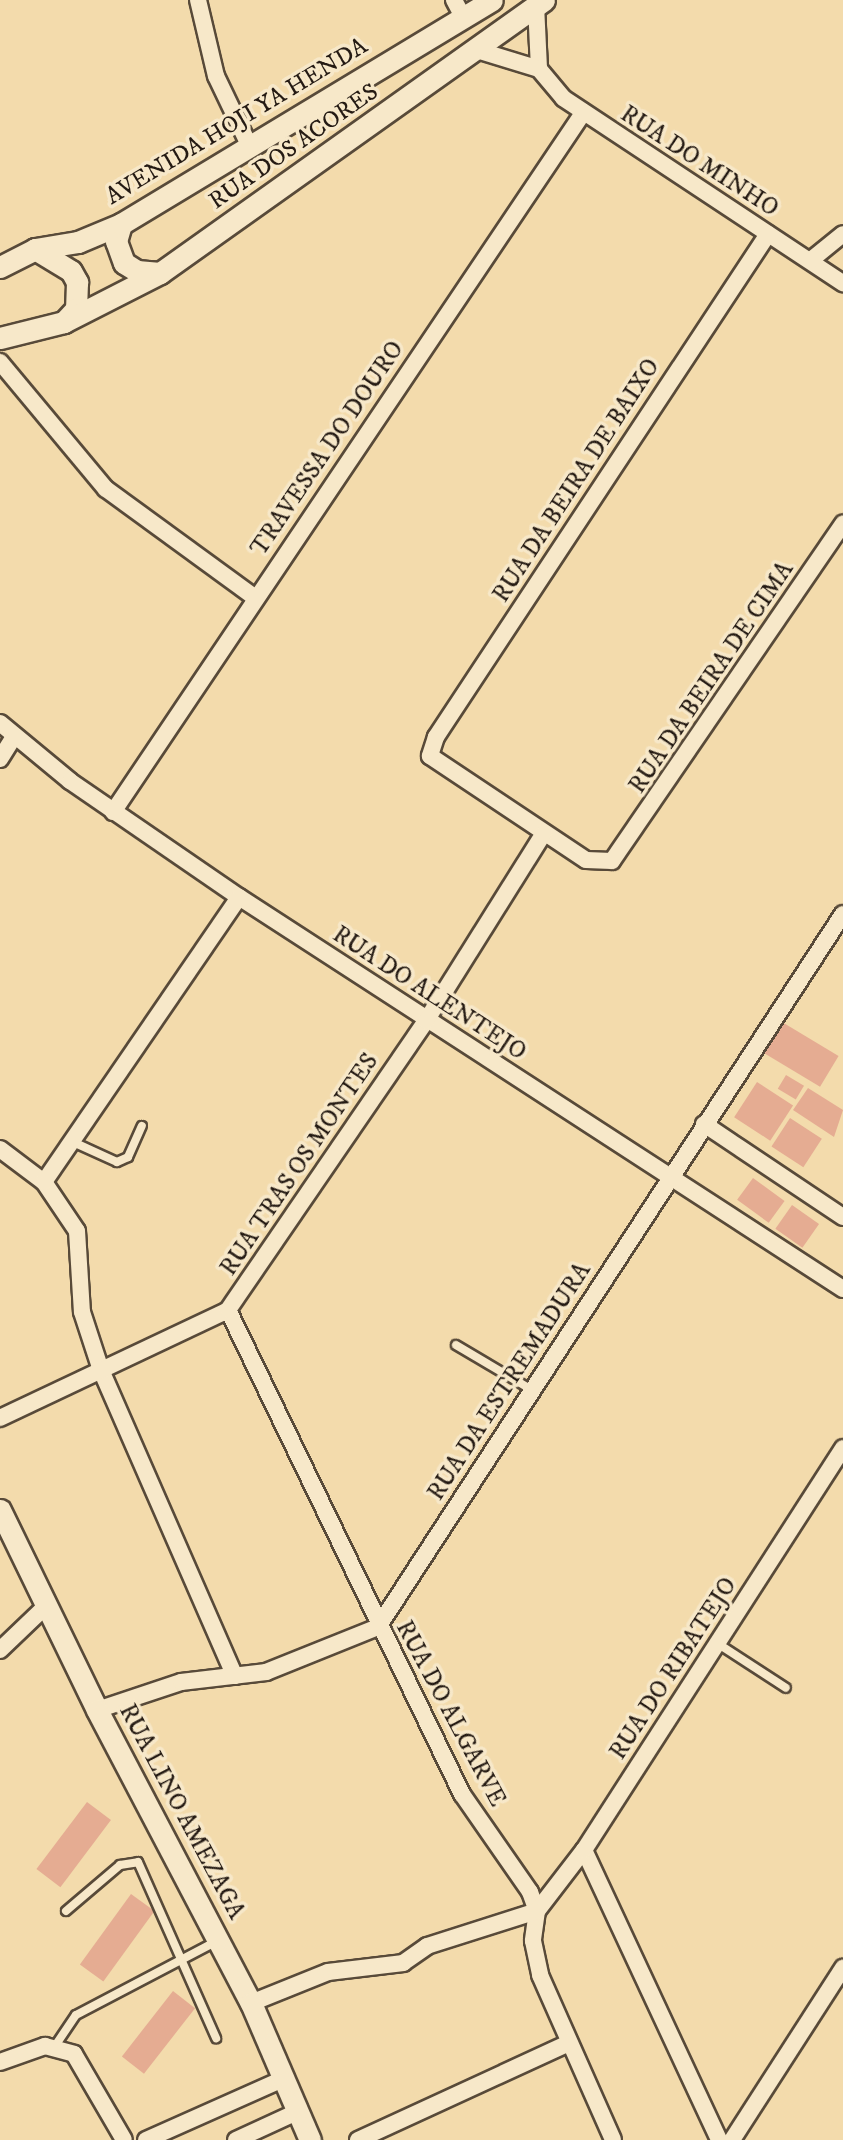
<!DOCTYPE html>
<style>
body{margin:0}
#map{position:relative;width:843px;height:2140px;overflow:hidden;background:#f3dbac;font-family:"IM FELL DW Pica",serif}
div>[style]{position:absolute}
.building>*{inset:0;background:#e5ac92;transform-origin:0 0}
.roads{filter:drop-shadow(2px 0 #584a39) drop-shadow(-2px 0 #584a39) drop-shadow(0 2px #584a39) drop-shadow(0 -2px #584a39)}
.lane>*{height:8px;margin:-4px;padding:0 4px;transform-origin:4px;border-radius:4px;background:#f7e8c9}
.street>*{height:16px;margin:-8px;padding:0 8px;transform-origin:8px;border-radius:8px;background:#f7e8c9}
.secondary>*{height:21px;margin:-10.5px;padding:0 10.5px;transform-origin:10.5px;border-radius:10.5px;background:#f7e8c9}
span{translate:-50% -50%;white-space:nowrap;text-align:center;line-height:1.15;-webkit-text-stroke:7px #f7e8c9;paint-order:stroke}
.street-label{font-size:24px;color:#241a13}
</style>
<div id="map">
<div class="building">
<div style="left:782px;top:1022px;width:66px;height:36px;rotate:31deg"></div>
<div style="left:786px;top:1075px;width:21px;height:16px;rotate:31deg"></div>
<div style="left:757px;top:1082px;width:43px;height:42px;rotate:33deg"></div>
<div style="clip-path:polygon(808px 1088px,843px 1110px,834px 1137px,793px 1110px)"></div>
<div style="left:790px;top:1118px;width:38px;height:34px;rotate:33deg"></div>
<div style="left:753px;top:1178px;width:39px;height:27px;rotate:36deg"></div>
<div style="left:792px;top:1205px;width:33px;height:29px;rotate:35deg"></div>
<div style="left:87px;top:1802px;width:30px;height:84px;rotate:37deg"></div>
<div style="left:131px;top:1894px;width:29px;height:87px;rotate:36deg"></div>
<div style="left:173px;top:1991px;width:28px;height:83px;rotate:38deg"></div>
</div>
<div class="roads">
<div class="lane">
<div style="left:73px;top:1142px;width:48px;rotate:24.4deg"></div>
<div style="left:117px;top:1162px;width:12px;rotate:-24deg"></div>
<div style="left:128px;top:1157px;width:34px;rotate:-66deg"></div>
<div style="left:456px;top:1345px;width:88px;rotate:30.6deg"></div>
<div style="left:717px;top:1643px;width:82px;rotate:33.1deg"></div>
<div style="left:66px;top:1911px;width:71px;rotate:-40.4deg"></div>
<div style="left:120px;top:1865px;width:18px;rotate:-9deg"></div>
<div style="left:138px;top:1862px;width:193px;rotate:66.1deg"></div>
<div style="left:55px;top:2046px;width:37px;rotate:-56deg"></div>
<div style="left:76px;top:2015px;width:159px;rotate:-27.7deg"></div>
</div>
<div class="street">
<div style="left:198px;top:0;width:78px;rotate:76.7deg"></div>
<div style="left:216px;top:76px;width:79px;rotate:64.4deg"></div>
<div style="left:454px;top:0;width:19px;rotate:62deg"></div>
<div style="left:536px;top:5px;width:64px;rotate:87.3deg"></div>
<div style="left:539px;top:69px;width:38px;rotate:50deg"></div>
<div style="left:563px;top:98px;width:336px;rotate:33.5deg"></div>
<div style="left:477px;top:50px;width:65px;rotate:17deg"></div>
<div style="left:768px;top:234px;width:603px;rotate:123.43deg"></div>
<div style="left:436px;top:737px;width:20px;rotate:108deg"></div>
<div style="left:430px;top:756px;width:187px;rotate:33.7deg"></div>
<div style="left:586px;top:860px;width:26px;rotate:2deg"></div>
<div style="left:612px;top:861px;width:409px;rotate:-55.6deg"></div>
<div style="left:811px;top:260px;width:41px;rotate:-39.1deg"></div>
<div style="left:0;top:362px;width:165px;rotate:50.2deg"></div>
<div style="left:106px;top:489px;width:183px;rotate:36.1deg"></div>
<div style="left:0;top:723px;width:91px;rotate:39.6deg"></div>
<div style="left:70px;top:781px;width:205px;rotate:34.5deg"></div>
<div style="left:239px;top:897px;width:720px;rotate:32.98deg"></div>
<div style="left:0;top:759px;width:26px;rotate:-58deg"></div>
<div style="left:113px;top:812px;width:842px;rotate:-56.08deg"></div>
<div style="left:704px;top:1124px;width:167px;rotate:33.8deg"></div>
<div style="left:0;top:1149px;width:55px;rotate:36.9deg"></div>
<div style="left:44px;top:1182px;width:59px;rotate:56deg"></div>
<div style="left:77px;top:1231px;width:81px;rotate:86.5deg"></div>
<div style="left:82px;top:1312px;width:61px;rotate:71.9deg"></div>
<div style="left:101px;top:1370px;width:334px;rotate:66.4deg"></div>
<div style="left:44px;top:1182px;width:345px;rotate:-55.6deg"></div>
<div style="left:228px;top:1310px;width:538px;rotate:64.2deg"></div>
<div style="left:462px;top:1794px;width:119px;rotate:55.2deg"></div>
<div style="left:530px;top:1892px;width:20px;rotate:70deg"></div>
<div style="left:537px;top:1911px;width:30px;rotate:98deg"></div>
<div style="left:533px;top:1941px;width:35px;rotate:78deg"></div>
<div style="left:540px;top:1975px;width:180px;rotate:66.1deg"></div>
<div style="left:0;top:1418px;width:252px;rotate:-25.3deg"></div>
<div style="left:228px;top:1310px;width:350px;rotate:-55.6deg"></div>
<div style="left:426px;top:1021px;width:222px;rotate:-57.9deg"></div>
<div style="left:0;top:1650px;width:64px;rotate:-43.7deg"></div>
<div style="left:97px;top:1710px;width:89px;rotate:-18.4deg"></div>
<div style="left:181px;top:1682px;width:86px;rotate:-6.7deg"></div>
<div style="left:266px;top:1672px;width:121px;rotate:-21.9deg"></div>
<div style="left:378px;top:1627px;width:851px;rotate:-56.89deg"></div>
<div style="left:584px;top:1850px;width:320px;rotate:65deg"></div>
<div style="left:251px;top:2003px;width:83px;rotate:-21.9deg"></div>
<div style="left:328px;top:1972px;width:76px;rotate:-6.8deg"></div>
<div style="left:403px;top:1963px;width:29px;rotate:-35deg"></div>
<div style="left:427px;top:1946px;width:115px;rotate:-17.7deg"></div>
<div style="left:537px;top:1911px;width:77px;rotate:-52.4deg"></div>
<div style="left:584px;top:1850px;width:478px;rotate:-57.2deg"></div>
<div style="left:0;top:2062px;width:48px;rotate:-19.6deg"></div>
<div style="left:45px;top:2046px;width:30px;rotate:15deg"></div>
<div style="left:74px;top:2054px;width:99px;rotate:59.8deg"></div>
<div style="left:146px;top:2140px;width:150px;rotate:-24deg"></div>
<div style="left:236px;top:2140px;width:67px;rotate:-24.7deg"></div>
<div style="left:358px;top:2140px;width:230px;rotate:-24.7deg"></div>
<div style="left:732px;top:2140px;width:205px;rotate:-57.2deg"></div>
</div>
<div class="secondary">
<div style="left:121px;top:224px;width:18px;rotate:106deg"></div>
<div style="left:116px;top:241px;width:23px;rotate:70deg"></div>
<div style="left:124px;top:263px;width:15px;rotate:32deg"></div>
<div style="left:137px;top:271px;width:23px;rotate:5deg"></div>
<div style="left:35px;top:249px;width:42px;rotate:31.4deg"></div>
<div style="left:71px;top:271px;width:13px;rotate:61deg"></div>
<div style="left:77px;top:282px;width:27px;rotate:92deg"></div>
<div style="left:76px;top:309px;width:18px;rotate:133deg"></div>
<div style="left:0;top:267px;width:39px;rotate:-27deg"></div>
<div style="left:35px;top:249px;width:44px;rotate:-9.2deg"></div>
<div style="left:78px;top:242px;width:47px;rotate:-22.7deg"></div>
<div style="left:121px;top:224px;width:433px;rotate:-31.1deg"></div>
<div style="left:0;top:338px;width:66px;rotate:-14deg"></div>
<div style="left:64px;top:322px;width:108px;rotate:-27deg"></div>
<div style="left:160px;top:273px;width:471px;rotate:-35.4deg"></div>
<div style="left:0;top:1510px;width:222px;rotate:64.1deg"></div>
<div style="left:97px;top:1710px;width:331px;rotate:62.3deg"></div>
<div style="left:251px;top:2003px;width:149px;rotate:66.7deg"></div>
</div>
</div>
<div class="street-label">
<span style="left:237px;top:122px;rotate:-31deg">AVENIDA HOJI YA HENDA</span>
<span style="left:294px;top:147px;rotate:-35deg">RUA DOS ACORES</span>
<span style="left:699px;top:162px;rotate:33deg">RUA DO MINHO</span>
<span style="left:328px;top:449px;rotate:-56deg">TRAVESSA DO DOURO</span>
<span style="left:577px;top:481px;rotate:-57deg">RUA DA BEIRA DE BAIXO</span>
<span style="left:712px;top:678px;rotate:-56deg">RUA DA BEIRA DE CIMA</span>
<span style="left:429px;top:994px;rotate:33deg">RUA DO ALENTEJO</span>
<span style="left:300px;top:1165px;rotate:-56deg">RUA TRAS OS MONTES</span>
<span style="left:510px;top:1382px;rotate:-57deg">RUA DA ESTREMADURA</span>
<span style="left:674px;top:1669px;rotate:-57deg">RUA DO RIBATEJO</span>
<span style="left:450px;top:1714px;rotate:62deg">RUA DO ALGARVE</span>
<span style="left:181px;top:1812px;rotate:62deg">RUA LINO AMEZAGA</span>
</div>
</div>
